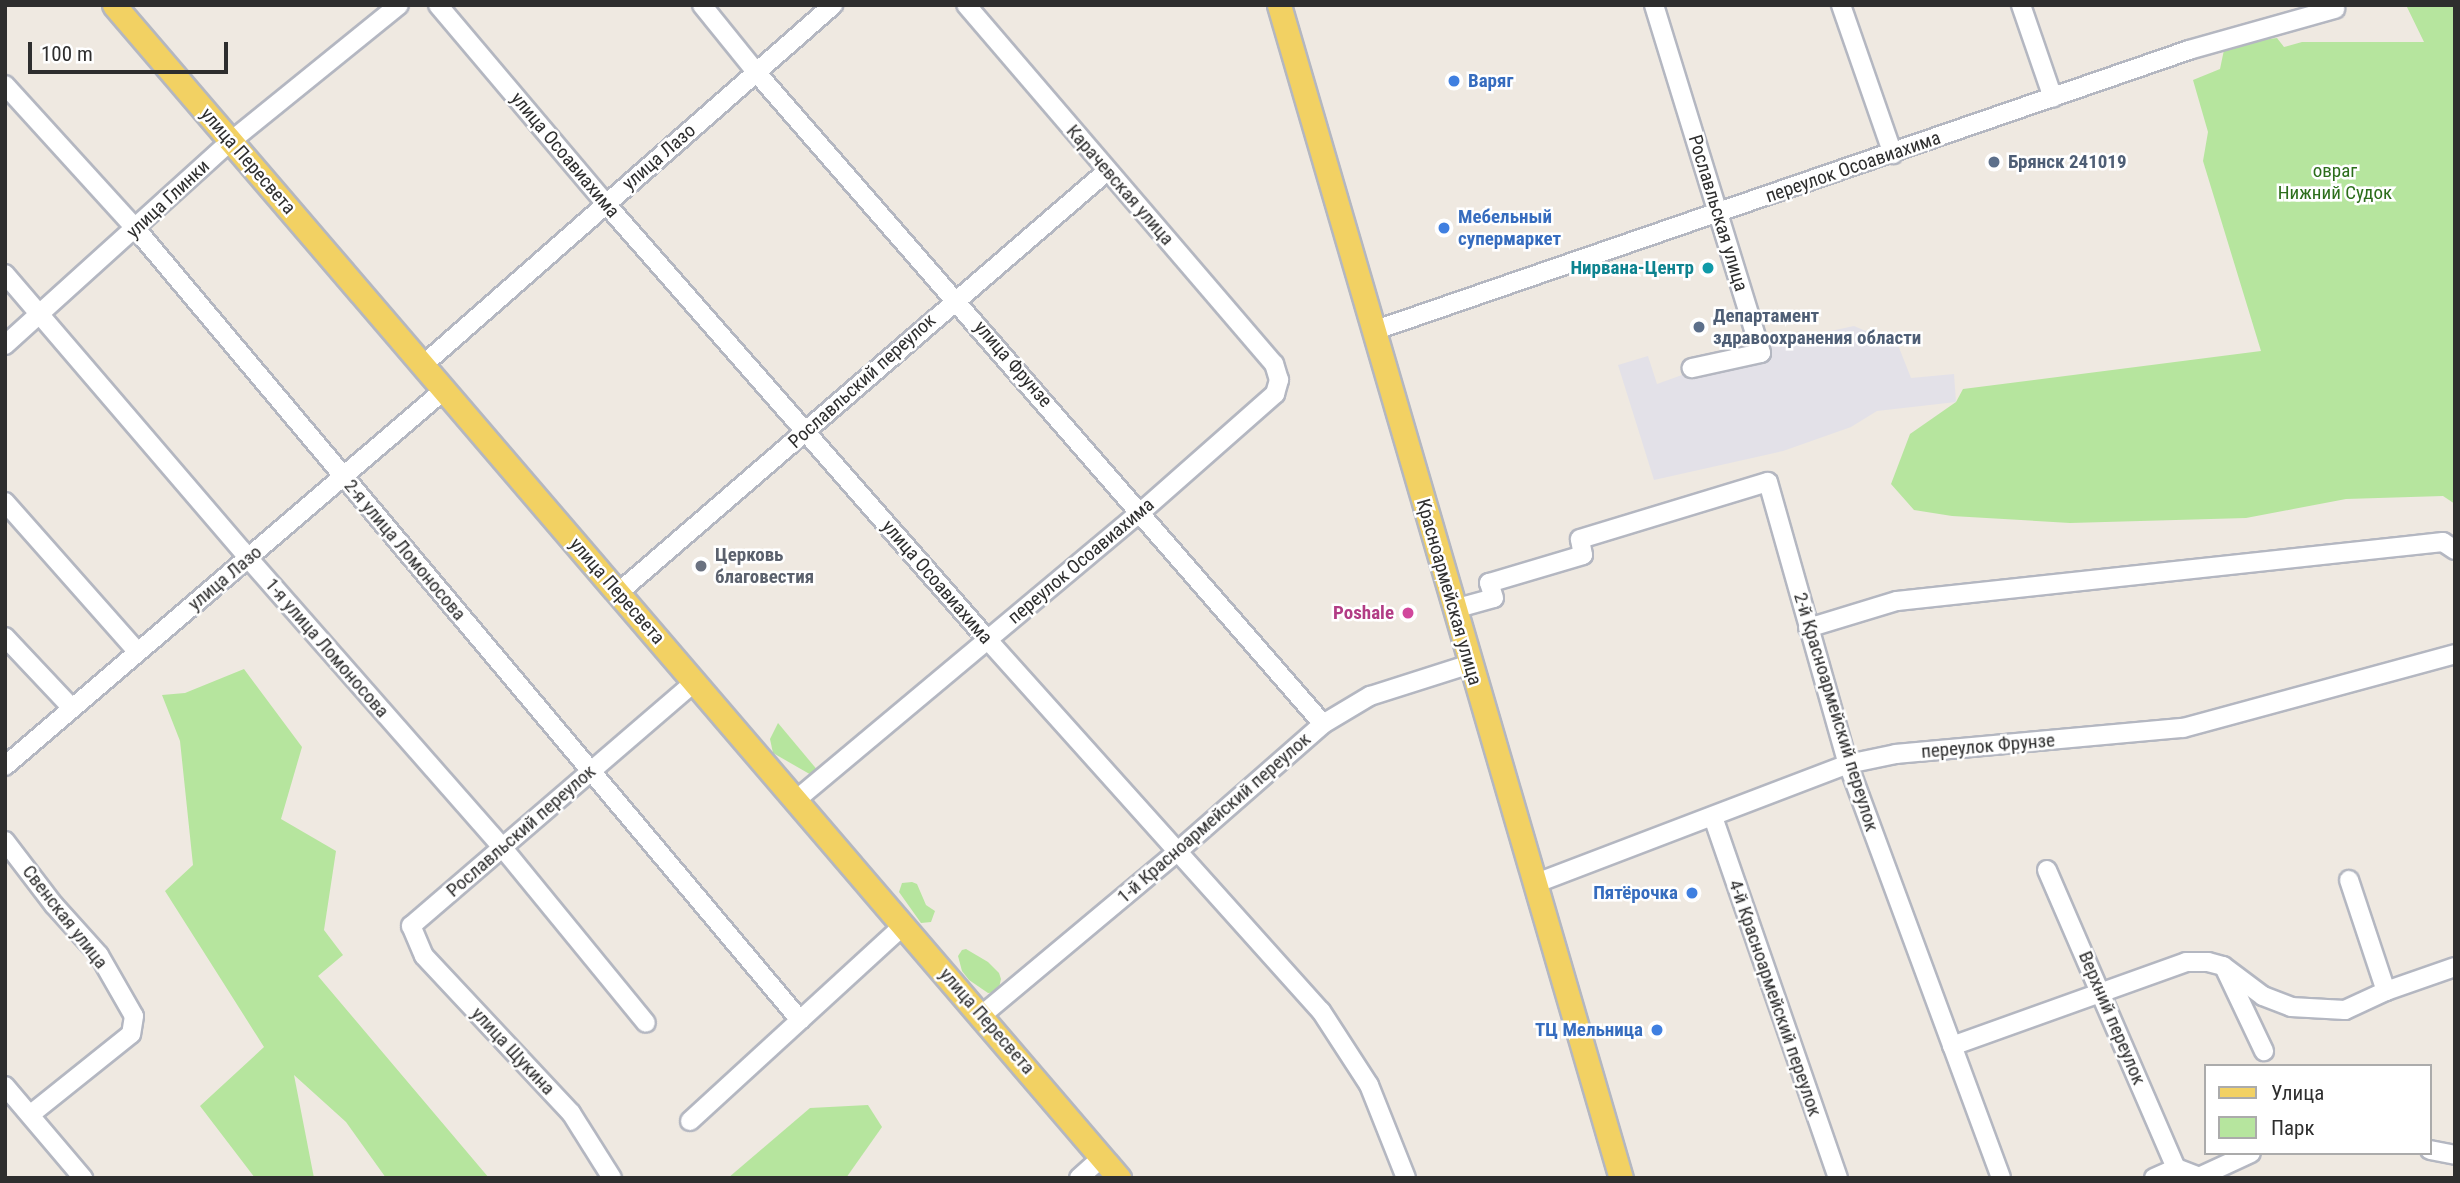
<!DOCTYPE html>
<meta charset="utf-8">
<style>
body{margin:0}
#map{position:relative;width:2460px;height:1183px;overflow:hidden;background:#efe9e1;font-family:"Roboto Condensed",sans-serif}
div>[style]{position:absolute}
.industrial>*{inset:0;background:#e3e1e8}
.green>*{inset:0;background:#b6e59e}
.roads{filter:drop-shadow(2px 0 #b4b7c1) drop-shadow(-2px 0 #b4b7c1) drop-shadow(0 2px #b4b7c1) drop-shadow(0 -2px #b4b7c1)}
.minor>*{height:18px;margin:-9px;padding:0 9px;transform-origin:9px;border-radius:9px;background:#fff}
.major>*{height:23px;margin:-11.5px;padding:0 11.5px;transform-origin:11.5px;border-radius:11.5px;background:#f2d163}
.dots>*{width:19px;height:19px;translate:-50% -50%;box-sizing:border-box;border:4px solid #fff;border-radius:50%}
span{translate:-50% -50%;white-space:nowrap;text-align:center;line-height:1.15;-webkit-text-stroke:5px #fff;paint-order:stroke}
.shop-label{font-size:19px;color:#366cbe;font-weight:700}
.left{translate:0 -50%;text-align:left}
.right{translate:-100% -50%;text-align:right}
.street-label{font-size:19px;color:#2e2e2e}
.service-label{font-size:19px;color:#4e5e75;font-weight:700}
.park-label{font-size:19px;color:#2c6e1b}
.culture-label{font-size:19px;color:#0d838f;font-weight:700}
.worship-label{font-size:19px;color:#5b616d;font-weight:700}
.hotel-label{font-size:19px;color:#b23c85;font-weight:700}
.frame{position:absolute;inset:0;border:7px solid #2e2e2e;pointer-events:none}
.legend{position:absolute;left:2204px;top:1064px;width:228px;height:91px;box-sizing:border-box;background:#fff;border:2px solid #ababab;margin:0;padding:9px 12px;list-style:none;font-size:21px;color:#2e2e2e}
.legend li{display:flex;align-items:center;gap:14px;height:35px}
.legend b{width:35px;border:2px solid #ababab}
.scale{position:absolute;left:28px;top:42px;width:200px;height:32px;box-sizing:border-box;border:4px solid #2e2e2e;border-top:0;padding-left:9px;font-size:21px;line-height:24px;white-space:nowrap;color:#2e2e2e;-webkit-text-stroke:5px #fff;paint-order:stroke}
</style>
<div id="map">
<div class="industrial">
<div style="clip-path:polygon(1854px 326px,1898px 345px,1911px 378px,1954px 374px,1956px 402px,1877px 411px,1851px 427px,1783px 451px,1654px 480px,1618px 365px,1648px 356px,1657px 384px,1765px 345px)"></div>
</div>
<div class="green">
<div style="clip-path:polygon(2406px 5px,2455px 5px,2455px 504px,2443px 496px,2346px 499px,2246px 518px,2070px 523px,1952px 516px,1914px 510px,1891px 484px,1910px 434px,1956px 402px,1963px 389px,2261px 351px,2203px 161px,2208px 132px,2193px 80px,2220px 69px,2225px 45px,2277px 38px,2284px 47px,2302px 42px,2424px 42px)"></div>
<div style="clip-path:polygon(244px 669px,302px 747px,281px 819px,336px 851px,324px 930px,343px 955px,318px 976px,489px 1178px,386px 1178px,346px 1122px,294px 1075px,314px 1178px,255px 1178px,200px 1106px,264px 1047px,165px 891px,193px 865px,180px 741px,162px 695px,185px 693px)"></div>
<div style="clip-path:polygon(778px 723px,819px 772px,813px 776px,773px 753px,770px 739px)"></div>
<div style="clip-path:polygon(912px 882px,917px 884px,926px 905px,935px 911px,931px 922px,921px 923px,899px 892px,902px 883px)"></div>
<div style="clip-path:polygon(966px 949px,988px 962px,999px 973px,1001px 979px,998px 992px,988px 993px,969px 980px,962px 971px,958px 956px,962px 950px)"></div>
<div style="clip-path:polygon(868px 1105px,882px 1127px,846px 1178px,728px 1178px,810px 1108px)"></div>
</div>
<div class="roads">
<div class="minor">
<div style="left:438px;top:5px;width:260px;rotate:49.8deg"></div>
<div style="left:606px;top:204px;width:578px;rotate:48.79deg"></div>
<div style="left:987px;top:639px;width:500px;rotate:48.1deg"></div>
<div style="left:1321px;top:1011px;width:88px;rotate:57deg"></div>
<div style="left:1369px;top:1085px;width:100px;rotate:68.3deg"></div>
<div style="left:702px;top:5px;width:86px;rotate:51.1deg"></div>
<div style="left:756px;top:72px;width:864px;rotate:48.99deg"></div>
<div style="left:1654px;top:5px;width:364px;rotate:72.9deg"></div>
<div style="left:1761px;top:353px;width:71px;rotate:167.7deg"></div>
<div style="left:1841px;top:5px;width:158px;rotate:70.8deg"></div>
<div style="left:2021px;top:5px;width:98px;rotate:71deg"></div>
<div style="left:5px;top:85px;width:195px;rotate:47.7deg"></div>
<div style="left:136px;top:229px;width:1033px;rotate:49.99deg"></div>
<div style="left:5px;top:274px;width:375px;rotate:49.4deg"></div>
<div style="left:249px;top:559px;width:383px;rotate:48.7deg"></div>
<div style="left:502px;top:847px;width:227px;rotate:50.7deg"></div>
<div style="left:1373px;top:331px;width:863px;rotate:-19deg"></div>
<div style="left:2189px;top:50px;width:152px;rotate:-15.7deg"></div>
<div style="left:5px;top:345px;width:304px;rotate:-42.1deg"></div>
<div style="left:231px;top:141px;width:216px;rotate:-39deg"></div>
<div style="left:423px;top:365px;width:546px;rotate:-41.28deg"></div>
<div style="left:5px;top:502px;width:199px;rotate:48.5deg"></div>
<div style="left:618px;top:593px;width:646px;rotate:-40.79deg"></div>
<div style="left:1454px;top:609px;width:41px;rotate:-15.4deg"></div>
<div style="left:1494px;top:598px;width:16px;rotate:-108deg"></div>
<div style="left:1489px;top:583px;width:98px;rotate:-16.6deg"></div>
<div style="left:1583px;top:555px;width:16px;rotate:-101deg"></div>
<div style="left:1580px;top:539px;width:196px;rotate:-16.9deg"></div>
<div style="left:1768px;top:482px;width:293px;rotate:74.2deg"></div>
<div style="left:1848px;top:764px;width:441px;rotate:69.7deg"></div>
<div style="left:1808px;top:628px;width:93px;rotate:-16.9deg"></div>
<div style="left:1897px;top:601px;width:549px;rotate:-6.17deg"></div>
<div style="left:2443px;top:542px;width:14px;rotate:34deg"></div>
<div style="left:5px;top:637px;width:96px;rotate:46.7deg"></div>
<div style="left:5px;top:766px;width:578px;rotate:-40.58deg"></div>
<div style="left:796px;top:800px;width:449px;rotate:-39.9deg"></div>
<div style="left:1141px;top:512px;width:179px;rotate:-41.4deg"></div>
<div style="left:1275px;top:394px;width:15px;rotate:-74deg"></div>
<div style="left:1279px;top:380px;width:17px;rotate:-107deg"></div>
<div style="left:1274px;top:364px;width:473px;rotate:-130.6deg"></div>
<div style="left:1713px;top:817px;width:382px;rotate:70.9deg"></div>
<div style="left:5px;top:841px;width:81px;rotate:52.6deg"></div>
<div style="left:54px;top:905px;width:67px;rotate:48deg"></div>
<div style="left:99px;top:955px;width:70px;rotate:60.2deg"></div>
<div style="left:134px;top:1016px;width:18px;rotate:99deg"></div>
<div style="left:131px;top:1034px;width:128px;rotate:141.3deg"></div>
<div style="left:2047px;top:870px;width:325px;rotate:66.6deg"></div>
<div style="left:2349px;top:880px;width:117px;rotate:71.6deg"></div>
<div style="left:1534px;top:884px;width:336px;rotate:-20.9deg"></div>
<div style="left:1848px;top:764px;width:49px;rotate:-11.8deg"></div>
<div style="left:1896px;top:754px;width:288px;rotate:-5.2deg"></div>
<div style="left:2183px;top:728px;width:282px;rotate:-15.2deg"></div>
<div style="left:2225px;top:969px;width:91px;rotate:64.6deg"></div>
<div style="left:982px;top:1015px;width:256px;rotate:-39.9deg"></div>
<div style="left:1178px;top:851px;width:193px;rotate:-41.2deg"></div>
<div style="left:1323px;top:724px;width:55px;rotate:-30.8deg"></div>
<div style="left:1370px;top:696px;width:105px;rotate:-17.7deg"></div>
<div style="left:1952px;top:1046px;width:249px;rotate:-19.7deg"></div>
<div style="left:2186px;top:962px;width:22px"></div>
<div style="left:2208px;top:962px;width:16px;rotate:15deg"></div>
<div style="left:2223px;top:966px;width:50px;rotate:36.9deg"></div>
<div style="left:2263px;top:996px;width:30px;rotate:21deg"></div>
<div style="left:2291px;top:1007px;width:54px;rotate:3.2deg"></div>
<div style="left:2345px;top:1010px;width:45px;rotate:-24.9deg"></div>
<div style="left:2386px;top:991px;width:73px;rotate:-19.2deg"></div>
<div style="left:5px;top:1086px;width:121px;rotate:49.7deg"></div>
<div style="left:690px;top:1121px;width:290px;rotate:-42.5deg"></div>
<div style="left:2430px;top:1150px;width:25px;rotate:11deg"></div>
<div style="left:612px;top:1178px;width:77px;rotate:-122.2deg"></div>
<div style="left:571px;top:1113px;width:215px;rotate:-133.1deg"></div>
<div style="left:424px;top:956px;width:33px;rotate:-113deg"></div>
<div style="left:411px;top:926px;width:374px;rotate:-40.7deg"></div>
<div style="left:1079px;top:1178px;width:31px;rotate:-42deg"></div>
<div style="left:2154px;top:1178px;width:24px;rotate:-24deg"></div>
<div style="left:2176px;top:1168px;width:25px;rotate:21deg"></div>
<div style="left:2199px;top:1177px;width:57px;rotate:-24.8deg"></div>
</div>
<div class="major">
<div style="left:114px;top:5px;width:1545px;rotate:49.41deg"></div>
<div style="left:1279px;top:5px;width:1222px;rotate:73.75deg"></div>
</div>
</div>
<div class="dots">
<div style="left:1454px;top:81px;background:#3f7fe0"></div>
<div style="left:1994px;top:162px;background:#5c6f8a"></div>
<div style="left:1444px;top:228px;background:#3f7fe0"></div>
<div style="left:1708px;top:268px;background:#0f9aa8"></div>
<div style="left:1699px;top:327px;background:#5c6f8a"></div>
<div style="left:701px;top:566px;background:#6b7280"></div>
<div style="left:1408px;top:613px;background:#d1479c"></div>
<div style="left:1692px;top:893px;background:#3f7fe0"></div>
<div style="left:1657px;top:1030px;background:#3f7fe0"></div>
</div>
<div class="shop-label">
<span class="left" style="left:1468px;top:81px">Варяг</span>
<span class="left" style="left:1458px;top:228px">Мебельный<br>супермаркет</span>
<span class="right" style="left:1678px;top:893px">Пятёрочка</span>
<span class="right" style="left:1643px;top:1030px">ТЦ Мельница</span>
</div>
<div class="street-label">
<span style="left:565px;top:155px;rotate:50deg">улица Осоавиахима</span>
<span style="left:659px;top:157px;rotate:-41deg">улица Лазо</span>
<span style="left:248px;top:161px;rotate:49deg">улица Пересвета</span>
<span style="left:1853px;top:167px;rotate:-19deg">переулок Осоавиахима</span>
<span style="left:1120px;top:185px;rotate:49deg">Карачевская улица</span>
<span style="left:168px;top:199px;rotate:-43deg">улица Глинки</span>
<span style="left:1718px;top:213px;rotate:73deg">Рославльская улица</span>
<span style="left:1013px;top:364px;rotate:49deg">улица Фрунзе</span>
<span style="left:862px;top:381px;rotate:-42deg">Рославльский переулок</span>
<span style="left:405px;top:550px;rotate:50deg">2-я улица Ломоносова</span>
<span style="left:1081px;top:561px;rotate:-40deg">переулок Осоавиахима</span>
<span style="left:225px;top:578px;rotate:-40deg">улица Лазо</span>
<span style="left:937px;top:582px;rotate:49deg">улица Осоавиахима</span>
<span style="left:617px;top:591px;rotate:49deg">улица Пересвета</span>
<span style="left:1449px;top:592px;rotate:74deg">Красноармейская улица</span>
<span style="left:327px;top:648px;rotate:49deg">1-я улица Ломоносова</span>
<span style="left:1836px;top:712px;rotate:73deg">2-й Красноармейский переулок</span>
<span style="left:1988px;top:746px;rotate:-5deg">переулок Фрунзе</span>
<span style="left:1214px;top:818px;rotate:-41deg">1-й Красноармейский переулок</span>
<span style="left:521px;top:831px;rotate:-41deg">Рославльский переулок</span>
<span style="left:65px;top:917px;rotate:52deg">Свенская улица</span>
<span style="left:1775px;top:998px;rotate:71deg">4-й Красноармейский переулок</span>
<span style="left:2112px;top:1018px;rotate:67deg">Верхний переулок</span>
<span style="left:987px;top:1021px;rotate:49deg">улица Пересвета</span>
<span style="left:513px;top:1051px;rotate:47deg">улица Щукина</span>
</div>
<div class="service-label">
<span class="left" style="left:2008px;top:162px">Брянск 241019</span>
<span class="left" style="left:1713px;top:327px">Департамент<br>здравоохранения области</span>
</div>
<div class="park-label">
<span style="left:2335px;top:182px">овраг<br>Нижний Судок</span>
</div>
<div class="culture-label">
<span class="right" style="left:1694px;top:268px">Нирвана-Центр</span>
</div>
<div class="worship-label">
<span class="left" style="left:715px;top:566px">Церковь<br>благовестия</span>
</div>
<div class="hotel-label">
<span class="right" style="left:1394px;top:613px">Poshale</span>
</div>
<div class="frame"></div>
<ul class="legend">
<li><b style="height:9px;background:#f2d163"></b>Улица</li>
<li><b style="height:19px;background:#b6e59e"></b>Парк</li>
</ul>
<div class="scale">100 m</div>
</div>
